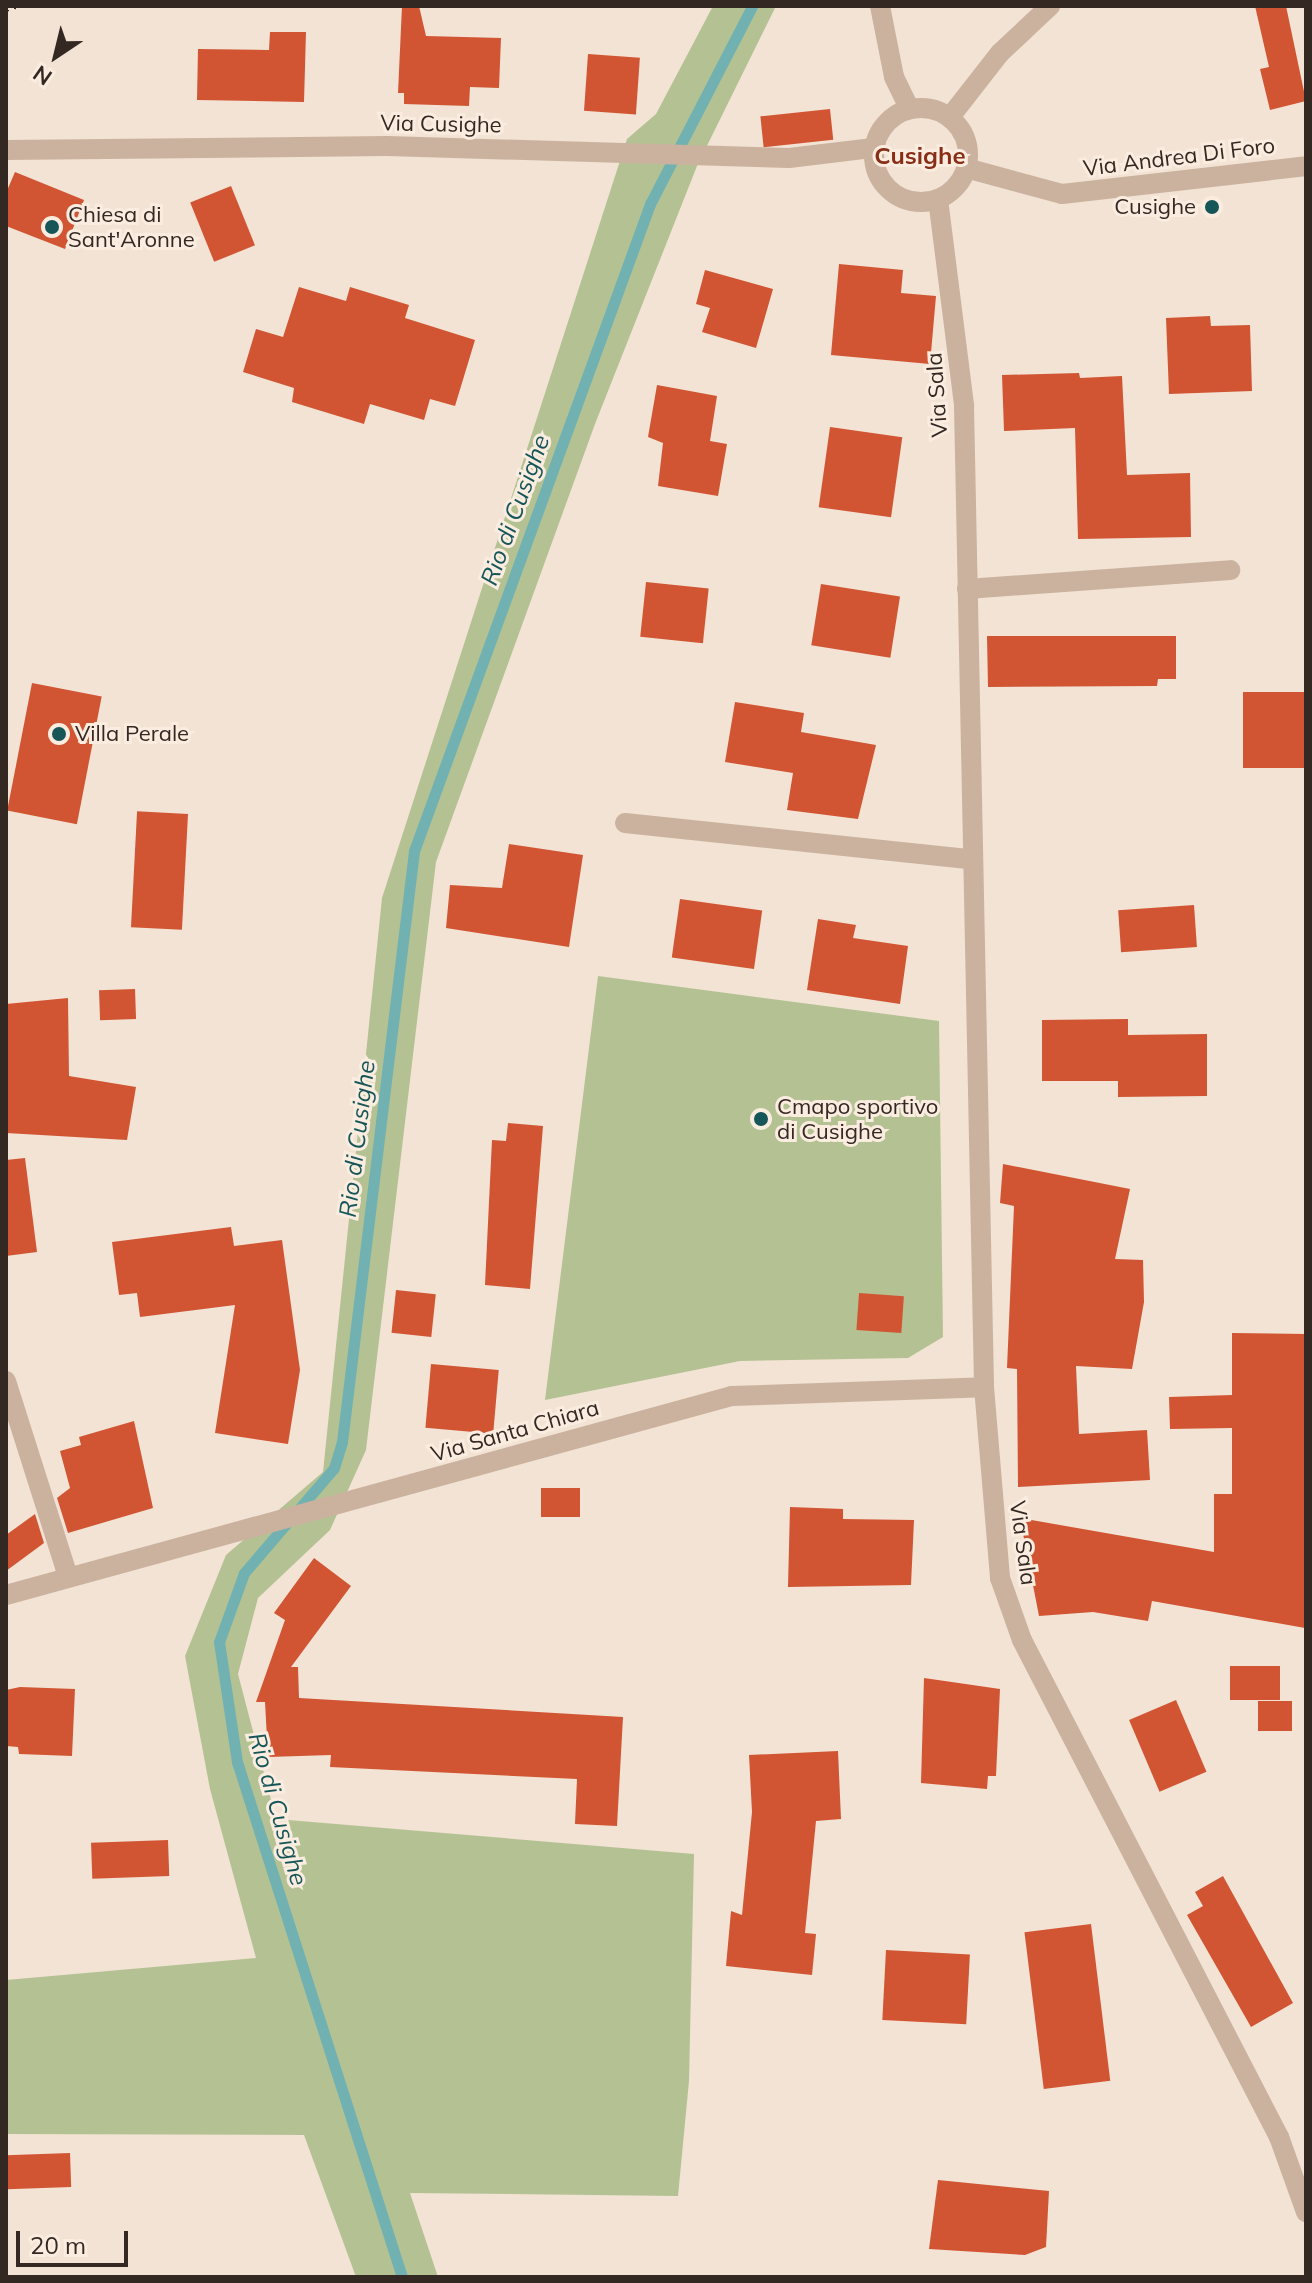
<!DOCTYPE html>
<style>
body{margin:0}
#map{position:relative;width:1312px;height:2283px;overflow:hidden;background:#f2e3d4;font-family:Mulish,sans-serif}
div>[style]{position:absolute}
.green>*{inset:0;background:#b4c293}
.stream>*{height:11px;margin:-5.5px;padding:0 5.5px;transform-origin:5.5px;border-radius:5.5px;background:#71b1b1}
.building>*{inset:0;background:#d15533;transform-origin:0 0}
.minor>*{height:20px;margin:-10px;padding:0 10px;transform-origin:10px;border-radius:10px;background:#cbb29f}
.minor>.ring{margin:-10px;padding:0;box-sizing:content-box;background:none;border:20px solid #cbb29f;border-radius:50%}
.rail>*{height:6px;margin-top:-3px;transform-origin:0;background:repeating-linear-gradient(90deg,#342823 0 2px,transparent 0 8px)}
.dots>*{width:22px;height:22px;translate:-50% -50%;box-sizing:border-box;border:4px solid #faede0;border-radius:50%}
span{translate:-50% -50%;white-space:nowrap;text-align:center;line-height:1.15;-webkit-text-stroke:6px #faede0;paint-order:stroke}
.street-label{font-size:22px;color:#342823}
.poi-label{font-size:22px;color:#342823}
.right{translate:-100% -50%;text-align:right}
.left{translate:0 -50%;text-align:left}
.neighbourhood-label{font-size:24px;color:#892e16;font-weight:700}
.water-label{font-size:24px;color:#165558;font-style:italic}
.frame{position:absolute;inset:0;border:8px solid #342823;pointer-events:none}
.north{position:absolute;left:16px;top:16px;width:80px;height:80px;-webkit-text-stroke:6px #faede0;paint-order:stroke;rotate:215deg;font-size:22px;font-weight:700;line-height:32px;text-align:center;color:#342823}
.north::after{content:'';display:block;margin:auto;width:28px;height:36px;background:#342823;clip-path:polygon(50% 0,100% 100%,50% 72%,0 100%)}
.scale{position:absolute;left:16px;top:2231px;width:112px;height:36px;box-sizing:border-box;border:4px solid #342823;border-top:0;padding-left:10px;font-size:24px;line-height:28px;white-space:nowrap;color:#342823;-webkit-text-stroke:6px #faede0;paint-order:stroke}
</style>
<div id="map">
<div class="green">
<div style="clip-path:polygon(713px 6px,776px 6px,697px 166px,595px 424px,436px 862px,366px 1450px,330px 1530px,258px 1598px,238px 1674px,276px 1819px,694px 1854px,689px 2081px,678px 2196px,410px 2193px,438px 2277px,356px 2277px,304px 2135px,6px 2134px,6px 1980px,256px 1958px,210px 1789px,185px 1656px,226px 1555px,323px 1472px,382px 898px,627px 139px,656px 114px)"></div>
<div style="clip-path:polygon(598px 976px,939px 1021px,943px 1337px,908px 1358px,740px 1361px,545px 1400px)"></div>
</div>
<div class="stream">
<div style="left:402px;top:2277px;width:541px;rotate:-107.76deg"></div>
<div style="left:237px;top:1762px;width:121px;rotate:-98.5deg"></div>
<div style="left:219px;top:1642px;width:73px;rotate:-70.1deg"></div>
<div style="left:244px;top:1573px;width:138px;rotate:-49.4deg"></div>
<div style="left:334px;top:1468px;width:27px;rotate:-73deg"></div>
<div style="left:342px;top:1442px;width:595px;rotate:-83.05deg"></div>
<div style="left:414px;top:851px;width:689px;rotate:-69.96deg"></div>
<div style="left:650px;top:204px;width:223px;rotate:-62.7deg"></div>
</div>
<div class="building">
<div style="clip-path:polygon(402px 6px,419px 6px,426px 36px,501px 38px,499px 88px,470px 87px,469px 106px,404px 104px,404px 93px,398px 93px)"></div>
<div style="clip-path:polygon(1255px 6px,1286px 6px,1306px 101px,1270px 110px,1260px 69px,1269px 67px)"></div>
<div style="clip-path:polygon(270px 32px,306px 32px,304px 102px,197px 100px,198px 49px,269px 50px)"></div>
<div style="left:588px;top:54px;width:52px;height:57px;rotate:4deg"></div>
<div style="left:830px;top:109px;width:31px;height:70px;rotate:84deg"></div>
<div style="clip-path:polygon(15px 172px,84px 200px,65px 249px,6px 226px,6px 193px)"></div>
<div style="left:231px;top:186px;width:64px;height:44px;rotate:68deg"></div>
<div style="clip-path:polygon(839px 264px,903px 270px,901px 293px,936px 296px,930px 364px,831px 355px)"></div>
<div style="clip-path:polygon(705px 270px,773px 289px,756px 348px,702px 332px,710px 308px,696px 304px)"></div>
<div style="clip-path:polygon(299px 287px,346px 301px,350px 287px,409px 305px,405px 318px,475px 340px,455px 406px,430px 399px,424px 420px,370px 404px,364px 424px,292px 402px,294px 388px,243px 372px,256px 329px,283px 337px)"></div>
<div style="clip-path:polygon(1210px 316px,1211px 326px,1250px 325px,1252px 391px,1169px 394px,1166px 318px)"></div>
<div style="clip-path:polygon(1079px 373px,1080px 378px,1122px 376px,1127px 475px,1190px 473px,1191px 537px,1078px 539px,1075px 428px,1004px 431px,1002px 375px)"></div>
<div style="clip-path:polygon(657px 385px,717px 396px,710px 441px,727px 444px,718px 496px,658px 486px,663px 443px,648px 437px)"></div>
<div style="left:830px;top:427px;width:73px;height:81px;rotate:8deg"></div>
<div style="left:646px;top:582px;width:63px;height:55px;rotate:6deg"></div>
<div style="left:821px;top:584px;width:80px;height:62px;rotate:9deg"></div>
<div style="clip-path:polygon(987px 636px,1176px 636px,1176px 679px,1158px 679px,1157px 686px,988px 687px)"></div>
<div style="left:32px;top:683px;width:71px;height:130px;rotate:11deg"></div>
<div style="left:1306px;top:692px;width:76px;height:63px;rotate:90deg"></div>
<div style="clip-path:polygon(735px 702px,804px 713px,801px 732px,876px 745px,858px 819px,787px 810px,793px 773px,725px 762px)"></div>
<div style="left:188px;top:814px;width:116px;height:51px;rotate:93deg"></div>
<div style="clip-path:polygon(509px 844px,583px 855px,569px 947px,446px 928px,450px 885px,502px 888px)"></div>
<div style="left:680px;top:899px;width:83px;height:59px;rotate:8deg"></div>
<div style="left:1194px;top:905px;width:42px;height:76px;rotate:86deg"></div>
<div style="clip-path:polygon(818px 919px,856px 925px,853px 938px,908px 946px,900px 1004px,807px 990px)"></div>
<div style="left:135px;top:989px;width:30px;height:36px;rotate:88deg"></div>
<div style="clip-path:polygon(68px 998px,69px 1076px,136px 1087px,127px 1140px,6px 1133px,6px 1004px)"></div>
<div style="clip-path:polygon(1128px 1019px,1128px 1035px,1207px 1034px,1207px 1096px,1118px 1097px,1118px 1081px,1042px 1081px,1042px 1020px)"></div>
<div style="clip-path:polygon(508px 1123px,543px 1126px,530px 1289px,485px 1285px,492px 1140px,506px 1141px)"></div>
<div style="clip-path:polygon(25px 1158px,37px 1252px,6px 1256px,6px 1160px)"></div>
<div style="clip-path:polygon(1003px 1164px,1130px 1189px,1115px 1259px,1143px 1260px,1144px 1302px,1132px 1369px,1076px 1366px,1079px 1434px,1147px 1430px,1150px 1480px,1018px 1487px,1017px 1369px,1007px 1368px,1014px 1206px,1000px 1203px)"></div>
<div style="clip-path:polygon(231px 1227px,234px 1246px,282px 1240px,300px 1370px,288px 1444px,215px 1433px,235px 1305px,140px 1317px,137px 1293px,119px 1295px,112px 1242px)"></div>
<div style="left:396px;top:1290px;width:40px;height:43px;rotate:6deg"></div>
<div style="left:859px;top:1293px;width:45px;height:37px;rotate:4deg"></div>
<div style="clip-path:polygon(1232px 1333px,1306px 1334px,1305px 1628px,1152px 1601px,1148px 1621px,1093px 1612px,1039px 1616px,1020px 1518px,1214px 1552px,1214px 1494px,1232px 1494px,1232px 1428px,1170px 1429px,1169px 1397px,1232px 1395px)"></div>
<div style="left:431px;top:1364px;width:68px;height:64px;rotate:5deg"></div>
<div style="clip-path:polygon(134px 1421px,153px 1508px,68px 1533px,57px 1498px,70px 1488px,60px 1451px,81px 1445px,79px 1437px)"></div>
<div style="left:541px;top:1488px;width:39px;height:29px"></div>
<div style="clip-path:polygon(790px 1507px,843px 1509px,843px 1519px,914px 1520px,911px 1585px,788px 1587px)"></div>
<div style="clip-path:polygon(35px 1514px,44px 1543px,6px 1571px,6px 1535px)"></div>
<div style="clip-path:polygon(314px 1558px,351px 1586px,291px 1667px,298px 1667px,299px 1698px,623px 1717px,617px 1826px,575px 1824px,577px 1779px,330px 1767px,331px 1755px,268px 1757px,265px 1702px,256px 1702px,285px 1620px,274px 1613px)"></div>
<div style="left:1230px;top:1666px;width:50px;height:34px"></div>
<div style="clip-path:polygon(924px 1678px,1000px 1689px,996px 1776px,988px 1776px,987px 1789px,921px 1783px)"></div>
<div style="clip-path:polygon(20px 1687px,75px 1689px,72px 1756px,19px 1754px,18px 1747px,6px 1746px,6px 1690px)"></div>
<div style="left:1176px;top:1700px;width:78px;height:51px;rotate:67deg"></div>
<div style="left:1258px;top:1701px;width:34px;height:30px"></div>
<div style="clip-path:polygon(838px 1751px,841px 1819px,816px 1821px,805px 1933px,816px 1934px,812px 1975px,726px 1966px,731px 1911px,742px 1915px,752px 1812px,749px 1755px)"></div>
<div style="left:168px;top:1840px;width:36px;height:77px;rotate:88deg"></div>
<div style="clip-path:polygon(1223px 1876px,1293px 2003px,1251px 2027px,1187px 1915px,1203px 1906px,1195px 1892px)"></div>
<div style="left:1091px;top:1924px;width:158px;height:67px;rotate:83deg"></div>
<div style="left:886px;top:1950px;width:84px;height:70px;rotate:3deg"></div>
<div style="left:70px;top:2153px;width:34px;height:64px;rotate:88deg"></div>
<div style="clip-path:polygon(938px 2180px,1049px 2191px,1046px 2247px,1025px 2255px,929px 2249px)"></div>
</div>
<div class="minor">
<div style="left:880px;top:6px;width:72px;rotate:78.8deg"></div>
<div style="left:894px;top:77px;width:34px;rotate:64deg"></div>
<div class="ring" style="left:874px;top:108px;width:74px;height:74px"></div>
<div style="left:950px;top:117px;width:81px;rotate:-52deg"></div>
<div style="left:1000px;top:53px;width:69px;rotate:-43.2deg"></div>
<div style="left:6px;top:150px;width:381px;rotate:-0.6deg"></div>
<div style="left:387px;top:146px;width:402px;rotate:1.7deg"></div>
<div style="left:789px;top:158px;width:85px;rotate:-6.8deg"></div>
<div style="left:966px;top:168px;width:99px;rotate:15.2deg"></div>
<div style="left:1062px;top:194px;width:246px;rotate:-6.5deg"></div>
<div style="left:938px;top:199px;width:209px;rotate:82.8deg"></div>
<div style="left:964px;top:406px;width:981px;rotate:88.83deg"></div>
<div style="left:984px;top:1387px;width:192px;rotate:85.2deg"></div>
<div style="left:1000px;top:1578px;width:66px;rotate:70.5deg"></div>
<div style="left:1022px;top:1640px;width:560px;rotate:62.66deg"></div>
<div style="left:1279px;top:2137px;width:80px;rotate:70.2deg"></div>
<div style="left:967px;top:589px;width:264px;rotate:-4.1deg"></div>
<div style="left:625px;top:823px;width:347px;rotate:6deg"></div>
<div style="left:6px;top:1381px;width:205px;rotate:72.4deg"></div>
<div style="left:6px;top:1595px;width:753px;rotate:-15.33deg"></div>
<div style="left:732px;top:1396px;width:252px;rotate:-2deg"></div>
</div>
<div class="rail">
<div style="left:6px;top:9px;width:10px;rotate:-17deg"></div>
</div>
<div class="dots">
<div style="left:1212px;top:207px;background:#165558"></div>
<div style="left:52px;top:227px;background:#165558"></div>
<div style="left:59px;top:734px;background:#165558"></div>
<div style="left:761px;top:1119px;background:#165558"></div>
</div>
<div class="street-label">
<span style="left:441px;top:124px;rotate:1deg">Via Cusighe</span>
<span style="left:1179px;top:157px;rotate:-7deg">Via Andrea Di Foro</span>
<span style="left:937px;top:395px;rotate:-94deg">Via Sala</span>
<span style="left:515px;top:1431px;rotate:-16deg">Via Santa Chiara</span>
<span style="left:1023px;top:1543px;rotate:82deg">Via Sala</span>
</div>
<div class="poi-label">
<span class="right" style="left:1196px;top:207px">Cusighe</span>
<span class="left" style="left:68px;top:227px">Chiesa di<br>Sant'Aronne</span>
<span class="left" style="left:75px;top:734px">Villa Perale</span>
<span class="left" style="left:777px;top:1119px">Cmapo sportivo<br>di Cusighe</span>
</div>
<div class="neighbourhood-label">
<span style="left:920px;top:156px">Cusighe</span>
</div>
<div class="water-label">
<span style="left:515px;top:510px;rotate:-70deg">Rio di Cusighe</span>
<span style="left:357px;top:1139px;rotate:-83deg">Rio di Cusighe</span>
<span style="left:278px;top:1809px;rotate:74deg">Rio di Cusighe</span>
</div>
<div class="frame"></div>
<div class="north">N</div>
<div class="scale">20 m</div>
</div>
